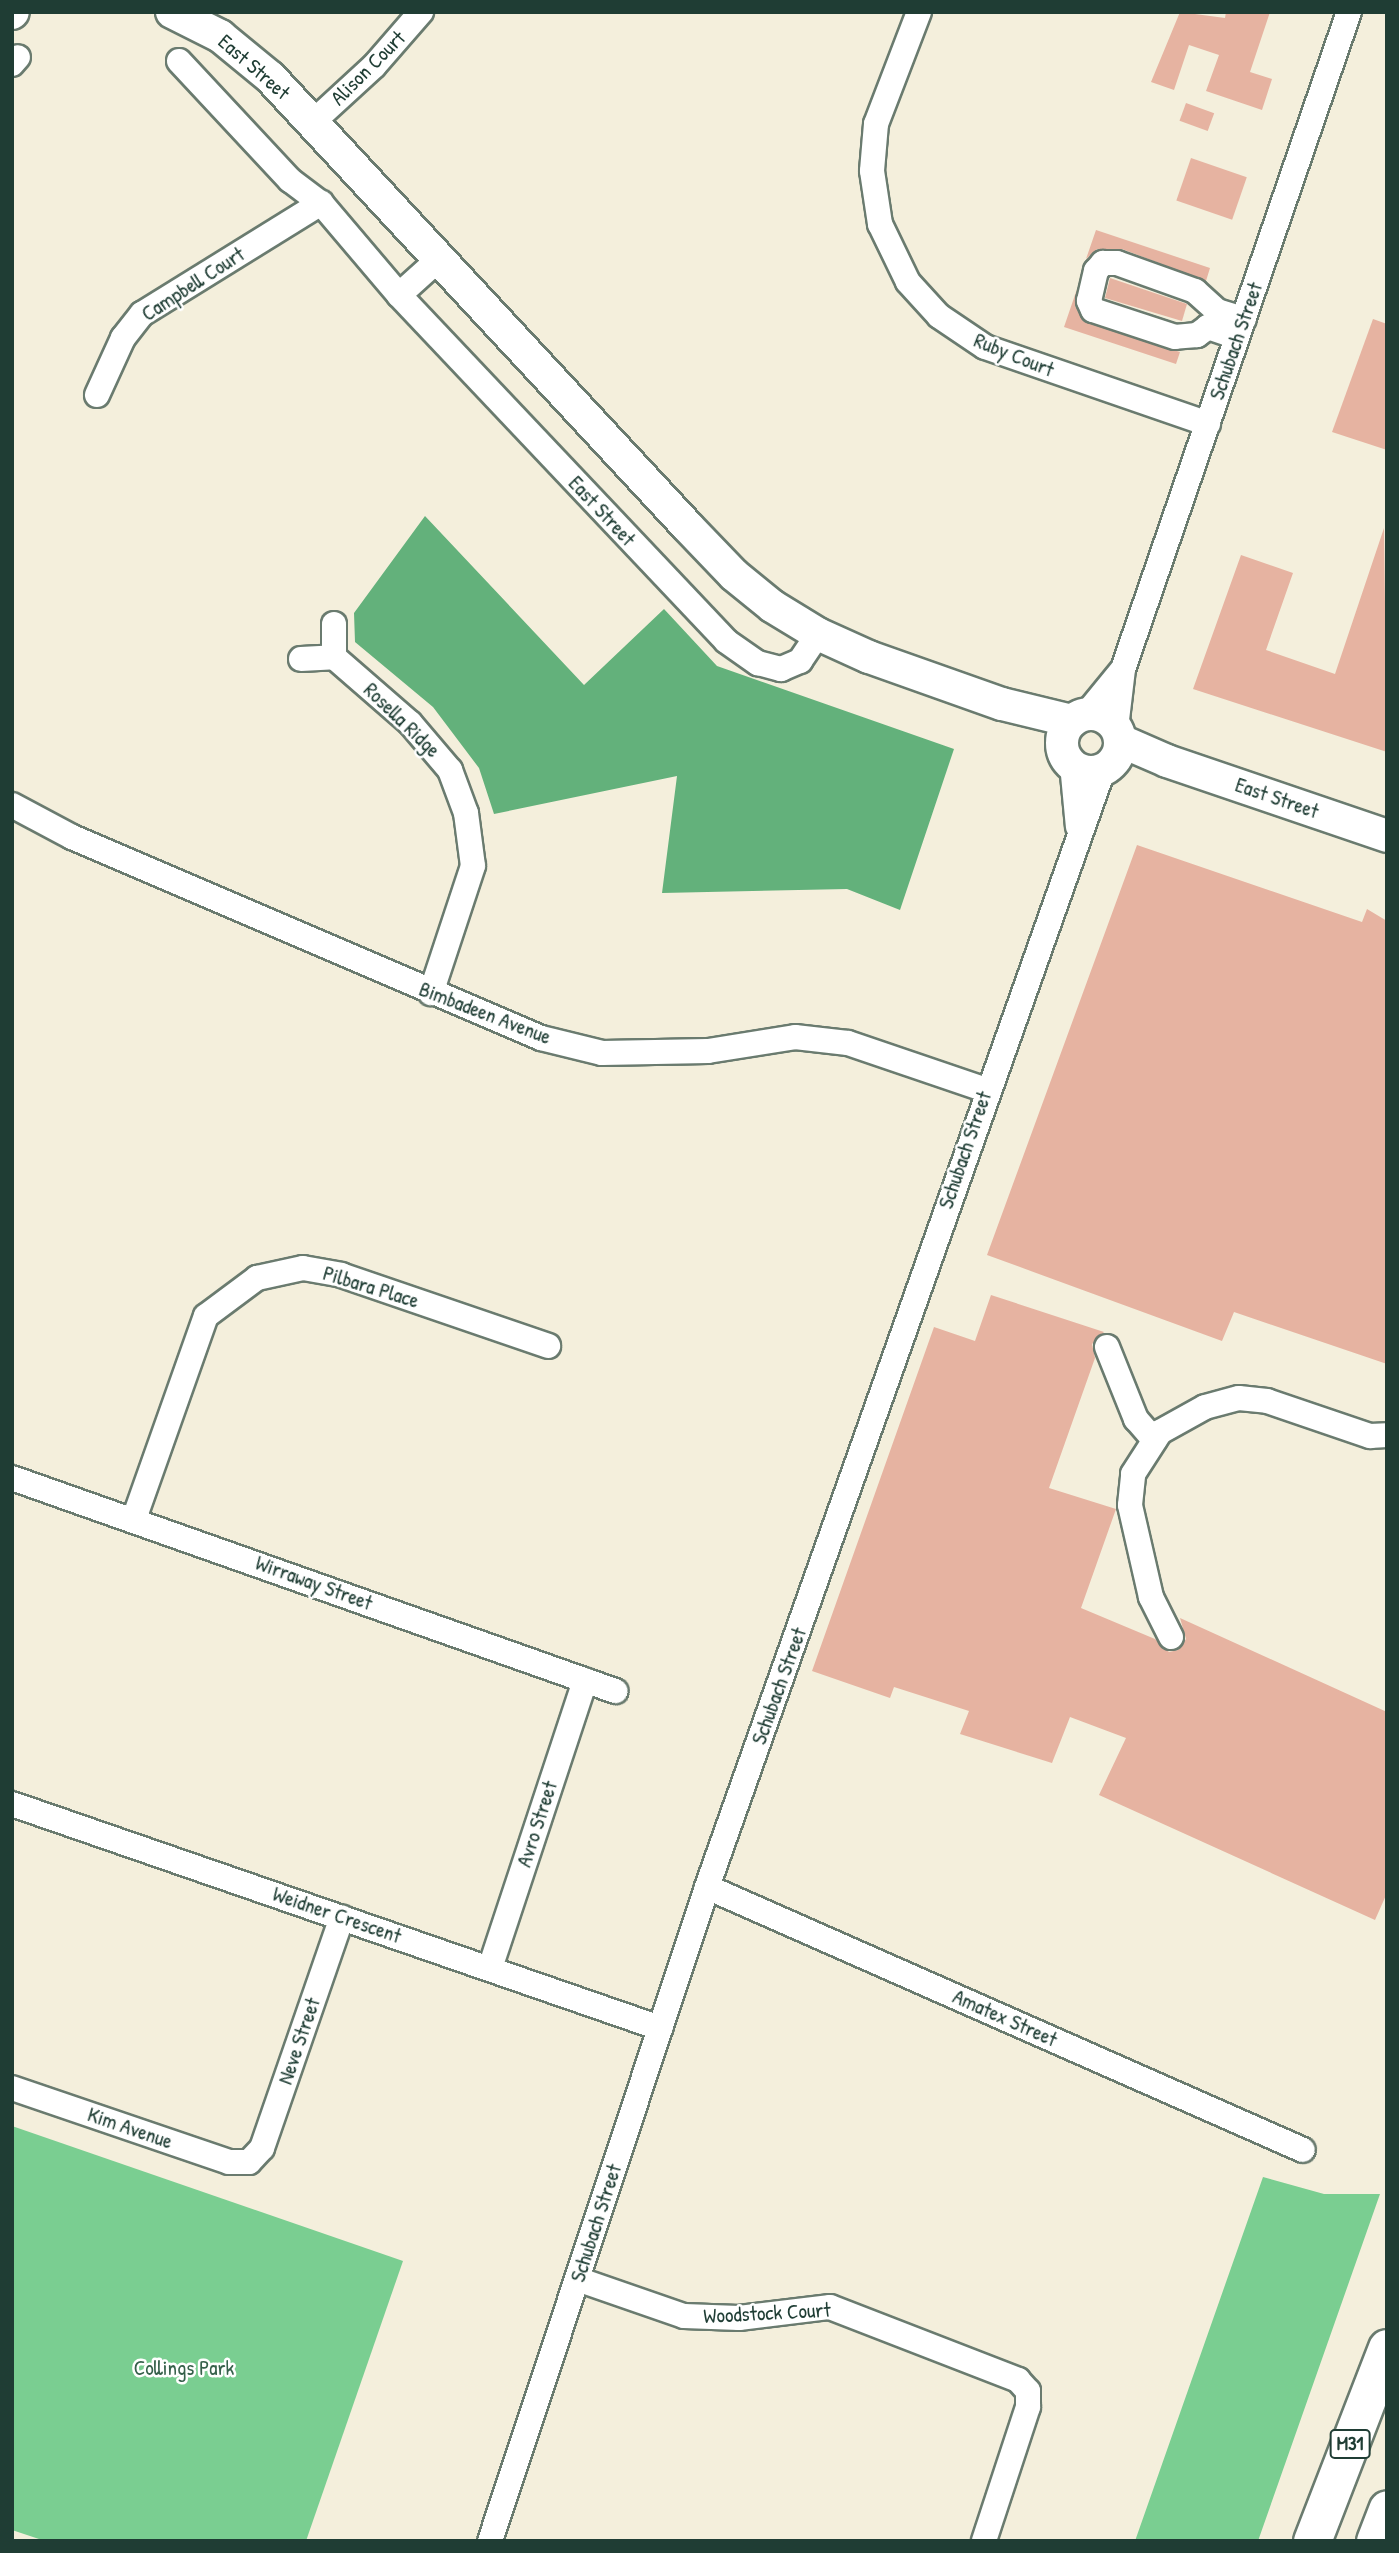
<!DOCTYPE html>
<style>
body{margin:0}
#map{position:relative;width:1399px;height:2553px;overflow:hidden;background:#f4efdc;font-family:"Patrick Hand",sans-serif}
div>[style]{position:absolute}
.green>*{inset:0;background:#7ace91}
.forest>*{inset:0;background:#63b17b}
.building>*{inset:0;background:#e6b3a1;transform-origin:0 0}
.roads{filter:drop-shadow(2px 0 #6a7b6f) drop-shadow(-2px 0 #6a7b6f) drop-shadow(0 2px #6a7b6f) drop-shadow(0 -2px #6a7b6f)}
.minor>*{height:24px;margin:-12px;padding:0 12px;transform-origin:12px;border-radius:12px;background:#fff}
.major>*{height:32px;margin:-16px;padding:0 16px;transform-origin:16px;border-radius:16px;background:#fff}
.major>.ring{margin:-16px;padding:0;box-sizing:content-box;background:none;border:32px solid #fff;border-radius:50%}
.highway>*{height:37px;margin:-18.5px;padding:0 18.5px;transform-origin:18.5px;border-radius:18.5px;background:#fff}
span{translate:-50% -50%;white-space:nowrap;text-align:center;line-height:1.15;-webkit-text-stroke:5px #fff;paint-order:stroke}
.shield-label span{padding:2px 5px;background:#fff;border:2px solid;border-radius:5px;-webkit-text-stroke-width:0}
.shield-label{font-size:19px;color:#1f3d34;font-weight:700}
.street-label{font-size:21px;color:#1f3d34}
.park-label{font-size:21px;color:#36614b}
.frame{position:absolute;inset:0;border:14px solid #1f3d34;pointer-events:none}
</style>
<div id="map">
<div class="green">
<div style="clip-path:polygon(12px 2126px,403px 2261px,306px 2541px,45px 2541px,12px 2530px)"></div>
<div style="clip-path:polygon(1263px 2177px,1324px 2194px,1380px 2194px,1258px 2541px,1135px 2541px)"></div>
</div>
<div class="forest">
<div style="clip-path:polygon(425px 516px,584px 685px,664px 609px,717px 666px,954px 749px,900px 910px,847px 889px,662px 893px,677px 776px,494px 814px,479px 768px,433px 707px,355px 642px,354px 613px)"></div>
</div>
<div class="building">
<div style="clip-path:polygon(1180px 12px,1225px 18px,1226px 12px,1270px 12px,1250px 72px,1272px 79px,1262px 110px,1206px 91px,1219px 55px,1189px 45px,1174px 90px,1151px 82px)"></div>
<div style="left:1186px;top:103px;width:30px;height:19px;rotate:20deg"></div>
<div style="left:1191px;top:158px;width:59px;height:45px;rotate:19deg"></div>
<div style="clip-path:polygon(1096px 230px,1210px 268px,1206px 281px,1122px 249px,1097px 249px,1086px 259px)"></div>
<div style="clip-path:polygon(1110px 278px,1187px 304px,1182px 321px,1105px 298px)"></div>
<div style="clip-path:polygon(1077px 289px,1075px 306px,1083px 321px,1180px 352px,1176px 364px,1064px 327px)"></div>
<div style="clip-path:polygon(1373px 319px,1387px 324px,1387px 450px,1332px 432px)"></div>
<div style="clip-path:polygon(1384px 528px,1387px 752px,1193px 689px,1241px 555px,1293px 573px,1266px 650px,1335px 674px)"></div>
<div style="clip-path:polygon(1137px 845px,1362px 922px,1367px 909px,1387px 921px,1387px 1364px,1234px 1312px,1222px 1341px,987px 1255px)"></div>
<div style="clip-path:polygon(991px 1295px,1104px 1332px,1092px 1344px,1095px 1358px,1049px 1488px,1116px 1509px,1081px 1608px,1155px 1639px,1169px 1652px,1178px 1650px,1186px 1639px,1180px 1618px,1387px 1712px,1387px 1893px,1375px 1920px,1099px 1795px,1126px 1738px,1070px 1717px,1052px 1763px,960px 1734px,969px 1711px,894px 1687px,890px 1698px,812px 1671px,934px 1327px,975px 1341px)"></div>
</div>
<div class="roads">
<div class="minor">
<div style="left:919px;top:12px;width:120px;rotate:111deg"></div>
<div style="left:876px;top:124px;width:47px;rotate:94.9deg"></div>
<div style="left:872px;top:171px;width:54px;rotate:81.4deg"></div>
<div style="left:880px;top:224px;width:64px;rotate:64.2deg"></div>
<div style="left:908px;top:282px;width:46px;rotate:47.6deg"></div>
<div style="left:939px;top:316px;width:55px;rotate:34deg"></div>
<div style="left:985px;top:347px;width:236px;rotate:19deg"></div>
<div style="left:179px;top:61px;width:163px;rotate:47deg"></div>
<div style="left:290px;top:180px;width:39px;rotate:37deg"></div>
<div style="left:321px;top:203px;width:121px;rotate:49.7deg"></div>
<div style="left:399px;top:295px;width:476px;rotate:46.6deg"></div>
<div style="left:726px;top:641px;width:39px;rotate:35deg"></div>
<div style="left:758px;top:663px;width:24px;rotate:15deg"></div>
<div style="left:781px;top:669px;width:21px;rotate:-23deg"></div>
<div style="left:800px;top:661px;width:32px;rotate:-56deg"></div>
<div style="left:12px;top:64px;width:9px;rotate:-49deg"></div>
<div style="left:313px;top:122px;width:83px;rotate:-42.6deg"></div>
<div style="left:374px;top:66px;width:72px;rotate:-49deg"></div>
<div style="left:399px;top:295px;width:57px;rotate:-42.1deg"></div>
<div style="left:1237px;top:337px;width:31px;rotate:-161deg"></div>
<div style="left:1208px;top:327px;width:14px;rotate:144deg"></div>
<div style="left:1197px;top:335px;width:22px;rotate:175deg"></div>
<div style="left:1175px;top:337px;width:86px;rotate:-161.8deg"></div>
<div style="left:1093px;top:310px;width:10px;rotate:-114deg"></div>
<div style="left:1089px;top:301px;width:31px;rotate:-77deg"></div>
<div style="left:1096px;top:271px;width:11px;rotate:-49deg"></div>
<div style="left:1103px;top:263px;width:14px"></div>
<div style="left:1117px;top:263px;width:83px;rotate:19.7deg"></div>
<div style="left:1195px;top:291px;width:30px;rotate:42deg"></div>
<div style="left:1217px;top:311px;width:28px;rotate:17deg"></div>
<div style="left:97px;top:395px;width:63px;rotate:-65.5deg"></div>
<div style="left:123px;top:338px;width:31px;rotate:-52deg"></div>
<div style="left:142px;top:314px;width:211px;rotate:-31.8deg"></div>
<div style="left:334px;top:657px;width:33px;rotate:-90deg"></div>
<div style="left:301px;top:659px;width:33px;rotate:-3deg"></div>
<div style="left:334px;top:657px;width:101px;rotate:41deg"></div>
<div style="left:410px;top:723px;width:62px;rotate:49.6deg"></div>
<div style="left:450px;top:770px;width:46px;rotate:69.6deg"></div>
<div style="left:466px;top:813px;width:53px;rotate:82.5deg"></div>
<div style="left:473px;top:866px;width:134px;rotate:108.3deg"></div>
<div style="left:1086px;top:714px;width:58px;rotate:-50.6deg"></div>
<div style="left:1116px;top:728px;width:59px;rotate:-83.2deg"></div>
<div style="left:1123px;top:669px;width:695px;rotate:-71.02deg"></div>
<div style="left:1072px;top:764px;width:63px;rotate:84.6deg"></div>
<div style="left:12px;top:805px;width:68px;rotate:28.1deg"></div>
<div style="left:72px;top:837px;width:510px;rotate:23.2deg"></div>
<div style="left:541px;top:1038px;width:63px;rotate:13.8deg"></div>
<div style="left:602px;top:1053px;width:106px;rotate:-1.1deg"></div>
<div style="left:708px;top:1051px;width:88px;rotate:-9.1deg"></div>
<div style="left:795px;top:1037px;width:53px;rotate:6.5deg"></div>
<div style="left:848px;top:1043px;width:146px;rotate:18.8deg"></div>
<div style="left:1107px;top:1347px;width:78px;rotate:68.1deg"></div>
<div style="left:1136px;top:1419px;width:28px;rotate:49deg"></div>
<div style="left:12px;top:1478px;width:640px;rotate:19.45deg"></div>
<div style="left:134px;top:1519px;width:215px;rotate:-70.5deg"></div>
<div style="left:206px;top:1316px;width:64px;rotate:-36.7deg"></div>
<div style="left:257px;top:1278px;width:47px;rotate:-12.3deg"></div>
<div style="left:303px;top:1268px;width:39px;rotate:10deg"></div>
<div style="left:341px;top:1275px;width:219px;rotate:18.9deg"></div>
<div style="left:1171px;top:1637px;width:45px;rotate:-116.6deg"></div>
<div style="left:1151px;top:1597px;width:94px;rotate:-102.9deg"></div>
<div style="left:1130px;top:1505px;width:31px;rotate:-84deg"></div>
<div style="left:1133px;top:1474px;width:50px;rotate:-57.3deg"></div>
<div style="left:1160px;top:1432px;width:51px;rotate:-29.1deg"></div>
<div style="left:1205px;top:1407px;width:35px;rotate:-15deg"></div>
<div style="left:1239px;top:1398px;width:28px;rotate:6deg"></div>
<div style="left:1267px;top:1401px;width:109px;rotate:18.8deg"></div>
<div style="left:1370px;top:1436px;width:17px;rotate:-3deg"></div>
<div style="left:12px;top:1804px;width:686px;rotate:19.07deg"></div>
<div style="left:707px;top:1887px;width:651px;rotate:23.81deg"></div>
<div style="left:490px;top:1968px;width:303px;rotate:-71.7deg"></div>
<div style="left:12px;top:2088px;width:229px;rotate:18.8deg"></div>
<div style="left:229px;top:2162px;width:20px"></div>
<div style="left:249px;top:2162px;width:19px;rotate:-47deg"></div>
<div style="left:262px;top:2148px;width:244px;rotate:-70.9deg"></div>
<div style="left:577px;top:2279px;width:113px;rotate:19.1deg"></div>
<div style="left:684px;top:2316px;width:55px;rotate:2.1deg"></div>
<div style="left:739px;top:2318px;width:92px;rotate:-6.9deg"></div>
<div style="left:830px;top:2307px;width:202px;rotate:21.2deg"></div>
<div style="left:1018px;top:2380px;width:15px;rotate:48deg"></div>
<div style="left:1028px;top:2391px;width:16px;rotate:90deg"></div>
<div style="left:1028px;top:2407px;width:141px;rotate:108.2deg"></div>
<div style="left:490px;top:2541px;width:689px;rotate:-71.64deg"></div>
<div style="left:707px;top:1887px;width:1185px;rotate:-70.48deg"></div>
</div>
<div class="major">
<div style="left:172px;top:12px;width:54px;rotate:26.6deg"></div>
<div style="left:220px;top:36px;width:65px;rotate:39.4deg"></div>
<div style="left:270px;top:77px;width:614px;rotate:47.11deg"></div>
<div style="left:688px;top:527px;width:66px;rotate:46.2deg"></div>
<div style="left:734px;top:575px;width:49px;rotate:39.2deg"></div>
<div style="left:772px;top:606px;width:54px;rotate:31.3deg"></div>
<div style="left:818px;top:634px;width:56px;rotate:24.3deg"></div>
<div style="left:869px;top:657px;width:141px;rotate:19.5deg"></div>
<div style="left:1002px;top:704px;width:72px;rotate:13.7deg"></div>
<div style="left:12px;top:13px;width:1px;rotate:-45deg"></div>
<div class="ring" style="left:1062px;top:714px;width:26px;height:26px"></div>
<div style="left:1121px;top:741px;width:50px;rotate:23.5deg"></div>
<div style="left:1167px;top:761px;width:232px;rotate:18.8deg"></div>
</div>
<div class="highway">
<div style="left:1312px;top:2541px;width:207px;rotate:-68.8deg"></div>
<div style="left:1375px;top:2541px;width:34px;rotate:-69deg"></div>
</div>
</div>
<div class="shield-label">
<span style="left:1350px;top:2444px">M31</span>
</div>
<div class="street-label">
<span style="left:254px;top:67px;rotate:41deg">East Street</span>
<span style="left:368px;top:68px;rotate:-45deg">Alison Court</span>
<span style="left:193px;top:284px;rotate:-33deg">Campbell Court</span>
<span style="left:1236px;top:341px;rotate:-71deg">Schubach Street</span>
<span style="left:1014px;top:355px;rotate:22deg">Ruby Court</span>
<span style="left:602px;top:511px;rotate:47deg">East Street</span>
<span style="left:402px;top:720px;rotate:44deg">Rosella Ridge</span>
<span style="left:1277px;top:798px;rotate:19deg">East Street</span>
<span style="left:485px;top:1013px;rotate:21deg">Bimbadeen Avenue</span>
<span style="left:965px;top:1150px;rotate:-71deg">Schubach Street</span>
<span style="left:371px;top:1287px;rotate:17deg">Pilbara Place</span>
<span style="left:314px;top:1583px;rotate:20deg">Wirraway Street</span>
<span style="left:779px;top:1686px;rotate:-70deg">Schubach Street</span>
<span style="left:537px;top:1824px;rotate:-72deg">Avro Street</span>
<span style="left:337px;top:1915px;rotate:19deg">Weidner Crescent</span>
<span style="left:1005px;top:2018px;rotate:24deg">Amatex Street</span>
<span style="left:299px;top:2041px;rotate:-71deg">Neve Street</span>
<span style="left:130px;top:2128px;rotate:19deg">Kim Avenue</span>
<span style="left:596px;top:2223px;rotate:-72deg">Schubach Street</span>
<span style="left:767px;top:2313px;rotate:-3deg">Woodstock Court</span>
</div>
<div class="park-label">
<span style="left:184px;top:2368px">Collings Park</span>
</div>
<div class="frame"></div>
</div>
